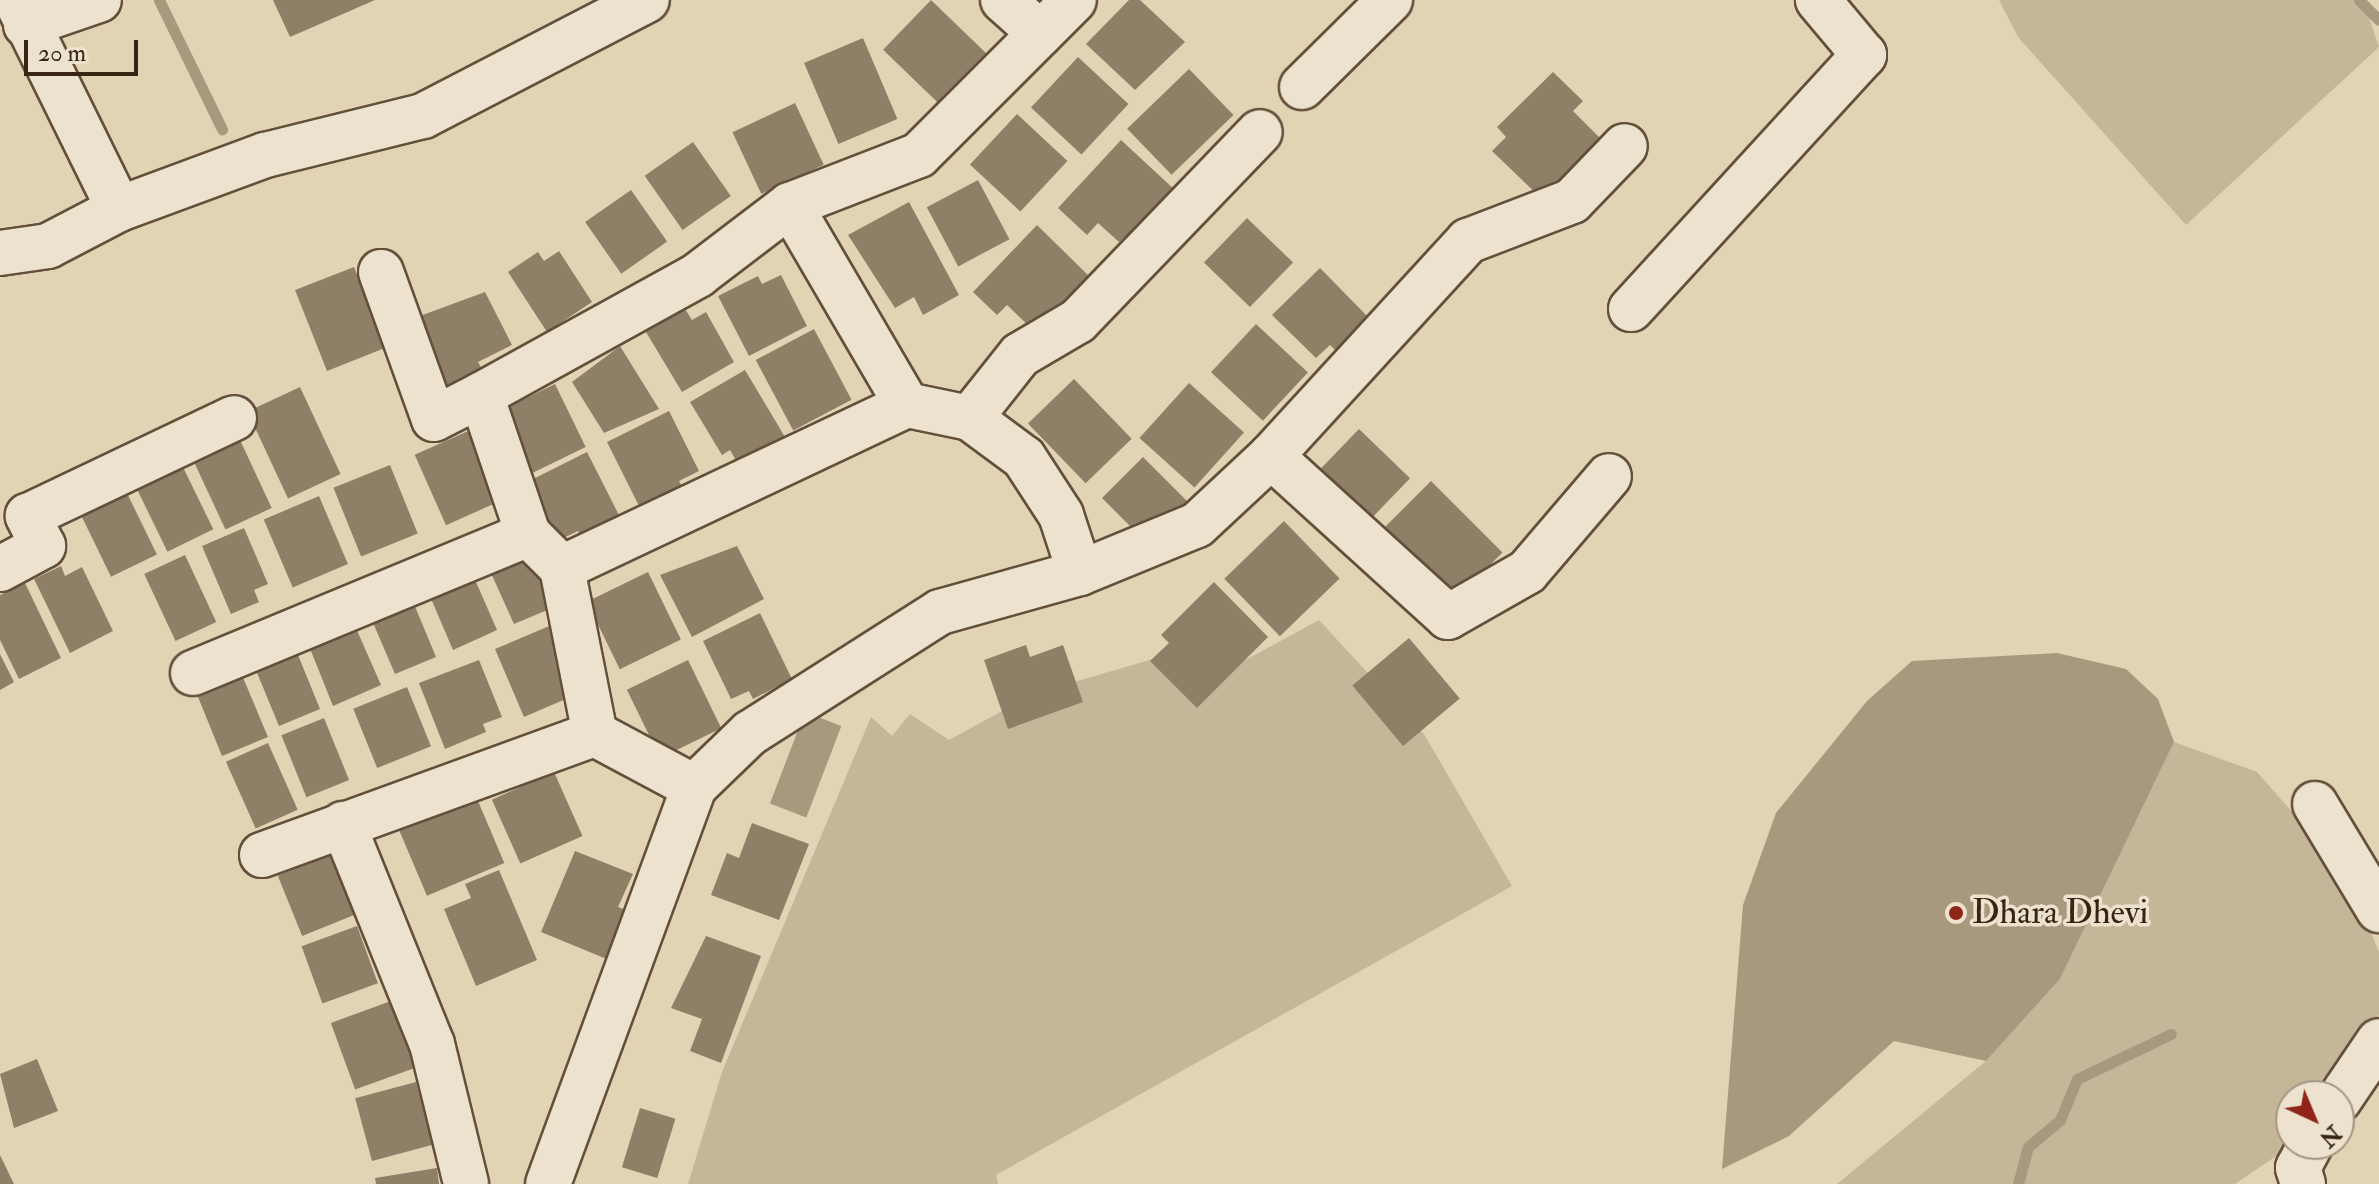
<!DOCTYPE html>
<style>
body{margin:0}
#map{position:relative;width:2379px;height:1184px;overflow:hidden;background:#e2d3b4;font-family:"IM FELL Double Pica",serif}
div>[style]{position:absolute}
.green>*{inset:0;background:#c5b599}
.water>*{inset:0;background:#a8987d;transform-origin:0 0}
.stream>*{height:11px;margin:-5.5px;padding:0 5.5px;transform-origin:5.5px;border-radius:5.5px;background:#a8987d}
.building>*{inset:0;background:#907f67;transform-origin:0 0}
.roads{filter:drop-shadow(2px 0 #62503b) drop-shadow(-2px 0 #62503b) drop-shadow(0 2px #62503b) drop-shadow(0 -2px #62503b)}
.street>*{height:44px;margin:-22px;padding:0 22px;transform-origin:22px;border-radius:22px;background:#ece2ce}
.dots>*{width:22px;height:22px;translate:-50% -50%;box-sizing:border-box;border:4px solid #ece2ce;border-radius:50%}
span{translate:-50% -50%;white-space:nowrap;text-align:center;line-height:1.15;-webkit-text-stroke:7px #ece2ce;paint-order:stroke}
.poi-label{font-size:34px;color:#372513}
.left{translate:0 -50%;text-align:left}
.north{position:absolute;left:2275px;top:1080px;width:80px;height:80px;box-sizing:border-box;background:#ece2ce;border:2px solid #a49683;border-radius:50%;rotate:136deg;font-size:22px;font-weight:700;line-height:32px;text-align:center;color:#372513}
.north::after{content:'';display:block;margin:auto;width:28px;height:36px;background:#8f2418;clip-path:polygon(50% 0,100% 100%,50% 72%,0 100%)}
.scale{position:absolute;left:24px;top:40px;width:114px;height:36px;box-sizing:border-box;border:4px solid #372513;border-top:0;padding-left:10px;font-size:24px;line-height:28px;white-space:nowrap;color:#372513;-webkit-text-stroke:6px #ece2ce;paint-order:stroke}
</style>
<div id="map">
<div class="green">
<div style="clip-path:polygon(1999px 0,2363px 0,2379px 47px,2186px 225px,2018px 37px)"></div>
<div style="clip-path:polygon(1319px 620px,1424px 734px,1512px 886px,996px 1175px,998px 1184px,688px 1184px,722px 1072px,871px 717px,892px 736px,910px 714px,949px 740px,1033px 694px,1177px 652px,1218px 675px)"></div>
<div style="clip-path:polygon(2174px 742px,2257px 772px,2347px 874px,2379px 952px,2379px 1015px,2324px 1096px,2291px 1096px,2285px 1150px,2235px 1184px,1837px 1184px,1986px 1061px,2060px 979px)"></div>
</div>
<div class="water">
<div style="clip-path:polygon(2057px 653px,2126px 669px,2158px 699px,2174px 742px,2060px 979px,1986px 1061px,1894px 1041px,1789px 1136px,1722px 1169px,1743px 905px,1776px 813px,1867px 701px,1912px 661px)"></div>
<div style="left:805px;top:712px;width:39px;height:98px;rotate:21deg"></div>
</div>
<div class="stream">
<div style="left:159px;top:0;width:144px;rotate:64deg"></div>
<div style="left:2359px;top:0;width:28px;rotate:45deg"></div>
<div style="left:2018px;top:1184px;width:38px;rotate:-75deg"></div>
<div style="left:2028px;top:1147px;width:42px;rotate:-40.2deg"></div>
<div style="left:2060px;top:1120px;width:44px;rotate:-67.5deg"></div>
<div style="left:2077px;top:1079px;width:104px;rotate:-25.6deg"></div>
</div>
<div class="building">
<div style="clip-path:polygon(273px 0,375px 0,290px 37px)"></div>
<div style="left:931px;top:0;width:81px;height:69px;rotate:44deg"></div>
<div style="clip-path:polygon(1129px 0,1140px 0,1185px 42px,1135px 90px,1086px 44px)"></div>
<div style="left:863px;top:38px;width:88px;height:64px;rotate:67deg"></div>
<div style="left:1078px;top:57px;width:69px;height:69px;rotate:43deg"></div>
<div style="left:1189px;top:69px;width:64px;height:86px;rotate:46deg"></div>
<div style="clip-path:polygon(1553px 72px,1583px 101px,1573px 111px,1601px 139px,1542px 199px,1492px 151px,1506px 137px,1497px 127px)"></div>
<div style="left:795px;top:103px;width:68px;height:69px;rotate:65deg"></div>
<div style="left:1017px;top:114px;width:69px;height:69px;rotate:43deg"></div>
<div style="clip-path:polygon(1121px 140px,1176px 191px,1119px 242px,1098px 223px,1087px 235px,1058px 208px)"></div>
<div style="left:693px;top:142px;width:66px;height:59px;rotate:55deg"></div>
<div style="left:978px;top:180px;width:67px;height:58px;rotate:62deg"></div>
<div style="left:631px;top:190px;width:63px;height:56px;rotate:55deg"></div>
<div style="clip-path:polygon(909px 202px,959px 295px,923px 315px,914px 297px,895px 308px,848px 235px)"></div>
<div style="left:1247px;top:218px;width:64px;height:62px;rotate:44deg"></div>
<div style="clip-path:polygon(1037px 225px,1091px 278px,1031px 328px,1007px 305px,997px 315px,973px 292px)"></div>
<div style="clip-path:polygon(559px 251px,592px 302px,547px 332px,508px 272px,538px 252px,544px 261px)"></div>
<div style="clip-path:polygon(354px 267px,368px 301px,377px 298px,395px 344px,327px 371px,295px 290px)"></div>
<div style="clip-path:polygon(1320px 268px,1371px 320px,1338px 353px,1330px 345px,1316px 358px,1272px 315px)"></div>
<div style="clip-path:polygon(781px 275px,807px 326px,749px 356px,718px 296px,758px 276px,762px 284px)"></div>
<div style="clip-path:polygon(485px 292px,512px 345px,478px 362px,485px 375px,446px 395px,409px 320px)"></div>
<div style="clip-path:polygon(685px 309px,692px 320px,706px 312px,734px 362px,682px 392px,646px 332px)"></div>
<div style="left:1256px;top:324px;width:71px;height:66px;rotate:43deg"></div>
<div style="left:814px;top:329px;width:80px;height:66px;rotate:62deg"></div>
<div style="clip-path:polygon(620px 346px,659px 409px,604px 433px,572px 382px)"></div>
<div style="clip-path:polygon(745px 370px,788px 442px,741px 469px,730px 450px,722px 455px,690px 402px)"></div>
<div style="left:1074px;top:379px;width:83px;height:64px;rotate:46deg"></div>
<div style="left:1189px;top:383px;width:74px;height:74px;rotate:42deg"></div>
<div style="left:555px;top:384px;width:70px;height:61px;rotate:64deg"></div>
<div style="left:300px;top:387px;width:96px;height:58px;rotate:65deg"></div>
<div style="clip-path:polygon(669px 411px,699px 471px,679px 481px,684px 490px,642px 512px,607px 442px)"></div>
<div style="left:475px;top:428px;width:77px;height:66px;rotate:66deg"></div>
<div style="left:1359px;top:429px;width:71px;height:67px;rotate:44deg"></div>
<div style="left:240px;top:440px;width:75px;height:51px;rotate:65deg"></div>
<div style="clip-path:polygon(587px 452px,623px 523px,583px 543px,578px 531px,557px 541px,527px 482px)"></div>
<div style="left:1143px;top:457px;width:65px;height:58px;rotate:45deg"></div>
<div style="left:180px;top:461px;width:76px;height:51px;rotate:64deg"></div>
<div style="left:390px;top:465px;width:74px;height:61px;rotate:68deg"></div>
<div style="left:1431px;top:481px;width:101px;height:74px;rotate:45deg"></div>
<div style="left:124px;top:487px;width:75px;height:51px;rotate:64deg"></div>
<div style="left:319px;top:496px;width:74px;height:60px;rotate:67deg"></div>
<div style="left:1284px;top:521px;width:80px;height:83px;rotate:46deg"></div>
<div style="clip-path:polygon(244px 528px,268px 584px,254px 590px,259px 602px,231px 614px,202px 546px)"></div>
<div style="clip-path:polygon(737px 546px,764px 599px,692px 637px,660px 575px)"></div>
<div style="clip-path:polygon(534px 552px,557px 606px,514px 624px,486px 562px)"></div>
<div style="left:185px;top:555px;width:74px;height:45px;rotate:65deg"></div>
<div style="clip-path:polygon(61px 566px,65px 576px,82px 567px,113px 631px,70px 653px,34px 579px)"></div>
<div style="clip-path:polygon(469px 566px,497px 630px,453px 650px,429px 594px)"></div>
<div style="left:648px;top:572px;width:75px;height:68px;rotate:64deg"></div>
<div style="clip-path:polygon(1214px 582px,1268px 637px,1197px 708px,1150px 661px,1169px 643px,1161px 635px)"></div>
<div style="clip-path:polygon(25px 583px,61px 658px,19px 679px,0 640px,0 595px)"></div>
<div style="clip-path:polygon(414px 604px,436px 657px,395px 674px,368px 611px)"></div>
<div style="clip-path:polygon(760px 613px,792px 679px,753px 699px,749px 691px,731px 699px,703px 641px)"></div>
<div style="clip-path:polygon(352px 619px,381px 685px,333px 706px,309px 646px)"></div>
<div style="clip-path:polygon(554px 624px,578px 681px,563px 687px,568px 698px,524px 717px,495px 649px)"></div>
<div style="left:1409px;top:638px;width:79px;height:74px;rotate:50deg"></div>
<div style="clip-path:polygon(1026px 645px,1030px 657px,1063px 645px,1083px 702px,1008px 729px,984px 660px)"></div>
<div style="clip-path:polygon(279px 652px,283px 661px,298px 655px,320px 709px,279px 726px,253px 663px)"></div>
<div style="clip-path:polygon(0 654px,14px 682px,0 690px)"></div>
<div style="clip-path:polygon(479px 660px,502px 717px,483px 724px,486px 732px,445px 749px,419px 683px)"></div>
<div style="left:688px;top:660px;width:76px;height:68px;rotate:64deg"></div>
<div style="clip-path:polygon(239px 668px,268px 737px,222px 756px,198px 697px,216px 690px,211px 680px)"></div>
<div style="left:407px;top:687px;width:64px;height:58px;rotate:68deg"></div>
<div style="left:324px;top:718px;width:67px;height:46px;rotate:68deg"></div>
<div style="left:268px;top:743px;width:73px;height:46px;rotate:66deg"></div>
<div style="left:554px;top:772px;width:70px;height:68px;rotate:66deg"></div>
<div style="left:475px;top:794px;width:75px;height:84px;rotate:67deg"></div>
<div style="clip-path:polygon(752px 823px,809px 844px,779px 920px,711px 895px,727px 853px,739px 858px)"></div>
<div style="left:339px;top:851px;width:65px;height:66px;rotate:68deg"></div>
<div style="clip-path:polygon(575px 851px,633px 874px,618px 907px,629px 911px,609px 960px,541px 932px)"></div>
<div style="clip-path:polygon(499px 870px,537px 960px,476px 986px,444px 909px,471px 898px,465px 884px)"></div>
<div style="left:357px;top:926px;width:61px;height:59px;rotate:70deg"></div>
<div style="clip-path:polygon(706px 936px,761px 956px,721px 1063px,690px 1051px,702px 1019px,671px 1008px)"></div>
<div style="left:391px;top:1001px;width:71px;height:64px;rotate:70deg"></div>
<div style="clip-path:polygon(37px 1059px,58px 1111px,14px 1128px,0 1074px)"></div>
<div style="left:416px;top:1082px;width:65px;height:63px;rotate:75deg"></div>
<div style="left:640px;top:1108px;width:37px;height:62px;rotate:17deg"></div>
<div style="clip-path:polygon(0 1155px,14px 1184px,0 1184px)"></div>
<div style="clip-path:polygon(437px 1168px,439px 1184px,376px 1184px,375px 1178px)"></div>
</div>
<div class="roads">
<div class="street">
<div style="left:16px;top:0;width:233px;rotate:63.8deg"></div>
<div style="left:1003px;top:0;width:50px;rotate:41.7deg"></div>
<div style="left:26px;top:25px;width:77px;rotate:-18.9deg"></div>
<div style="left:1302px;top:87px;width:124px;rotate:-44.7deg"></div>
<div style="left:790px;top:205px;width:232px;rotate:59.7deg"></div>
<div style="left:907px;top:405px;width:64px;rotate:11.7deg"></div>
<div style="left:970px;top:418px;width:67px;rotate:36.5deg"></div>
<div style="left:1024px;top:458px;width:68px;rotate:57deg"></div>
<div style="left:1061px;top:515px;width:61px;rotate:71.9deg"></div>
<div style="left:0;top:253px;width:49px;rotate:-8.3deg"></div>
<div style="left:48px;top:246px;width:80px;rotate:-27.5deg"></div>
<div style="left:119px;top:209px;width:156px;rotate:-20.3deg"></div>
<div style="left:265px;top:155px;width:163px;rotate:-13.9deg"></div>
<div style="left:423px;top:116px;width:252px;rotate:-27.4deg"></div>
<div style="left:381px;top:272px;width:156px;rotate:70.2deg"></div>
<div style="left:434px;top:419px;width:53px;rotate:-27.1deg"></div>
<div style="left:481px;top:395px;width:147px;rotate:71.3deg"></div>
<div style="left:528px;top:534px;width:48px;rotate:45deg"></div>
<div style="left:562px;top:568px;width:169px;rotate:78.8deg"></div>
<div style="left:1631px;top:309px;width:345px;rotate:-47.5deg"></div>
<div style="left:1864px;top:55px;width:72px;rotate:-129.9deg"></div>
<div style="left:481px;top:395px;width:248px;rotate:-28.9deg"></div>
<div style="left:698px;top:275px;width:116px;rotate:-37.3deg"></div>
<div style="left:790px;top:205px;width:138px;rotate:-21.2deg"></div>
<div style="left:919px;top:155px;width:219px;rotate:-45deg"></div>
<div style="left:970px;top:418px;width:80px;rotate:-51.6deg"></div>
<div style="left:1020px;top:355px;width:67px;rotate:-30.4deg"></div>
<div style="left:1078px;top:321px;width:262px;rotate:-46.1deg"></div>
<div style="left:1271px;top:456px;width:239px;rotate:42.3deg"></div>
<div style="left:1448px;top:617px;width:91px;rotate:-29.7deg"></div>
<div style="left:1527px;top:572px;width:126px;rotate:-49.5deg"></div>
<div style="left:562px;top:568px;width:382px;rotate:-25.3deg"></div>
<div style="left:0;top:569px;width:49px;rotate:-28.1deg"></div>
<div style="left:43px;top:546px;width:34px;rotate:-117deg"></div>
<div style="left:28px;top:516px;width:228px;rotate:-25.4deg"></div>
<div style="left:193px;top:673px;width:363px;rotate:-22.5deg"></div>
<div style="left:2315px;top:804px;width:124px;rotate:58.9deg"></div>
<div style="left:343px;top:824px;width:237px;rotate:68deg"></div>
<div style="left:432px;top:1044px;width:144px;rotate:76.3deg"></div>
<div style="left:262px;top:855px;width:354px;rotate:-20deg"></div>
<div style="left:595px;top:734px;width:112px;rotate:28.2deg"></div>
<div style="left:2339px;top:1100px;width:71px;rotate:-55.9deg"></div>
<div style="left:548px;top:1184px;width:423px;rotate:-69.8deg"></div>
<div style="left:694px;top:787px;width:78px;rotate:-44deg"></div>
<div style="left:750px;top:733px;width:225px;rotate:-32.5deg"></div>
<div style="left:940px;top:612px;width:145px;rotate:-15.6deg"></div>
<div style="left:1080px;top:573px;width:126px;rotate:-22.3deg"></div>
<div style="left:1197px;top:525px;width:101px;rotate:-43deg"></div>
<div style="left:1271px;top:456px;width:292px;rotate:-47.5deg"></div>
<div style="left:1468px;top:241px;width:111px;rotate:-21deg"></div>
<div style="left:1572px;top:201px;width:76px;rotate:-46.1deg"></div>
<div style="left:2303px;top:1184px;width:17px;rotate:-107deg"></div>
<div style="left:2298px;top:1168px;width:27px;rotate:-62deg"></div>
</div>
</div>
<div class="dots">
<div style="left:1956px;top:913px;background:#8f2418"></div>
</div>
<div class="poi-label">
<span class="left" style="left:1972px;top:913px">Dhara Dhevi</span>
</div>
<div class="north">N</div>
<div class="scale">20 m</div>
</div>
